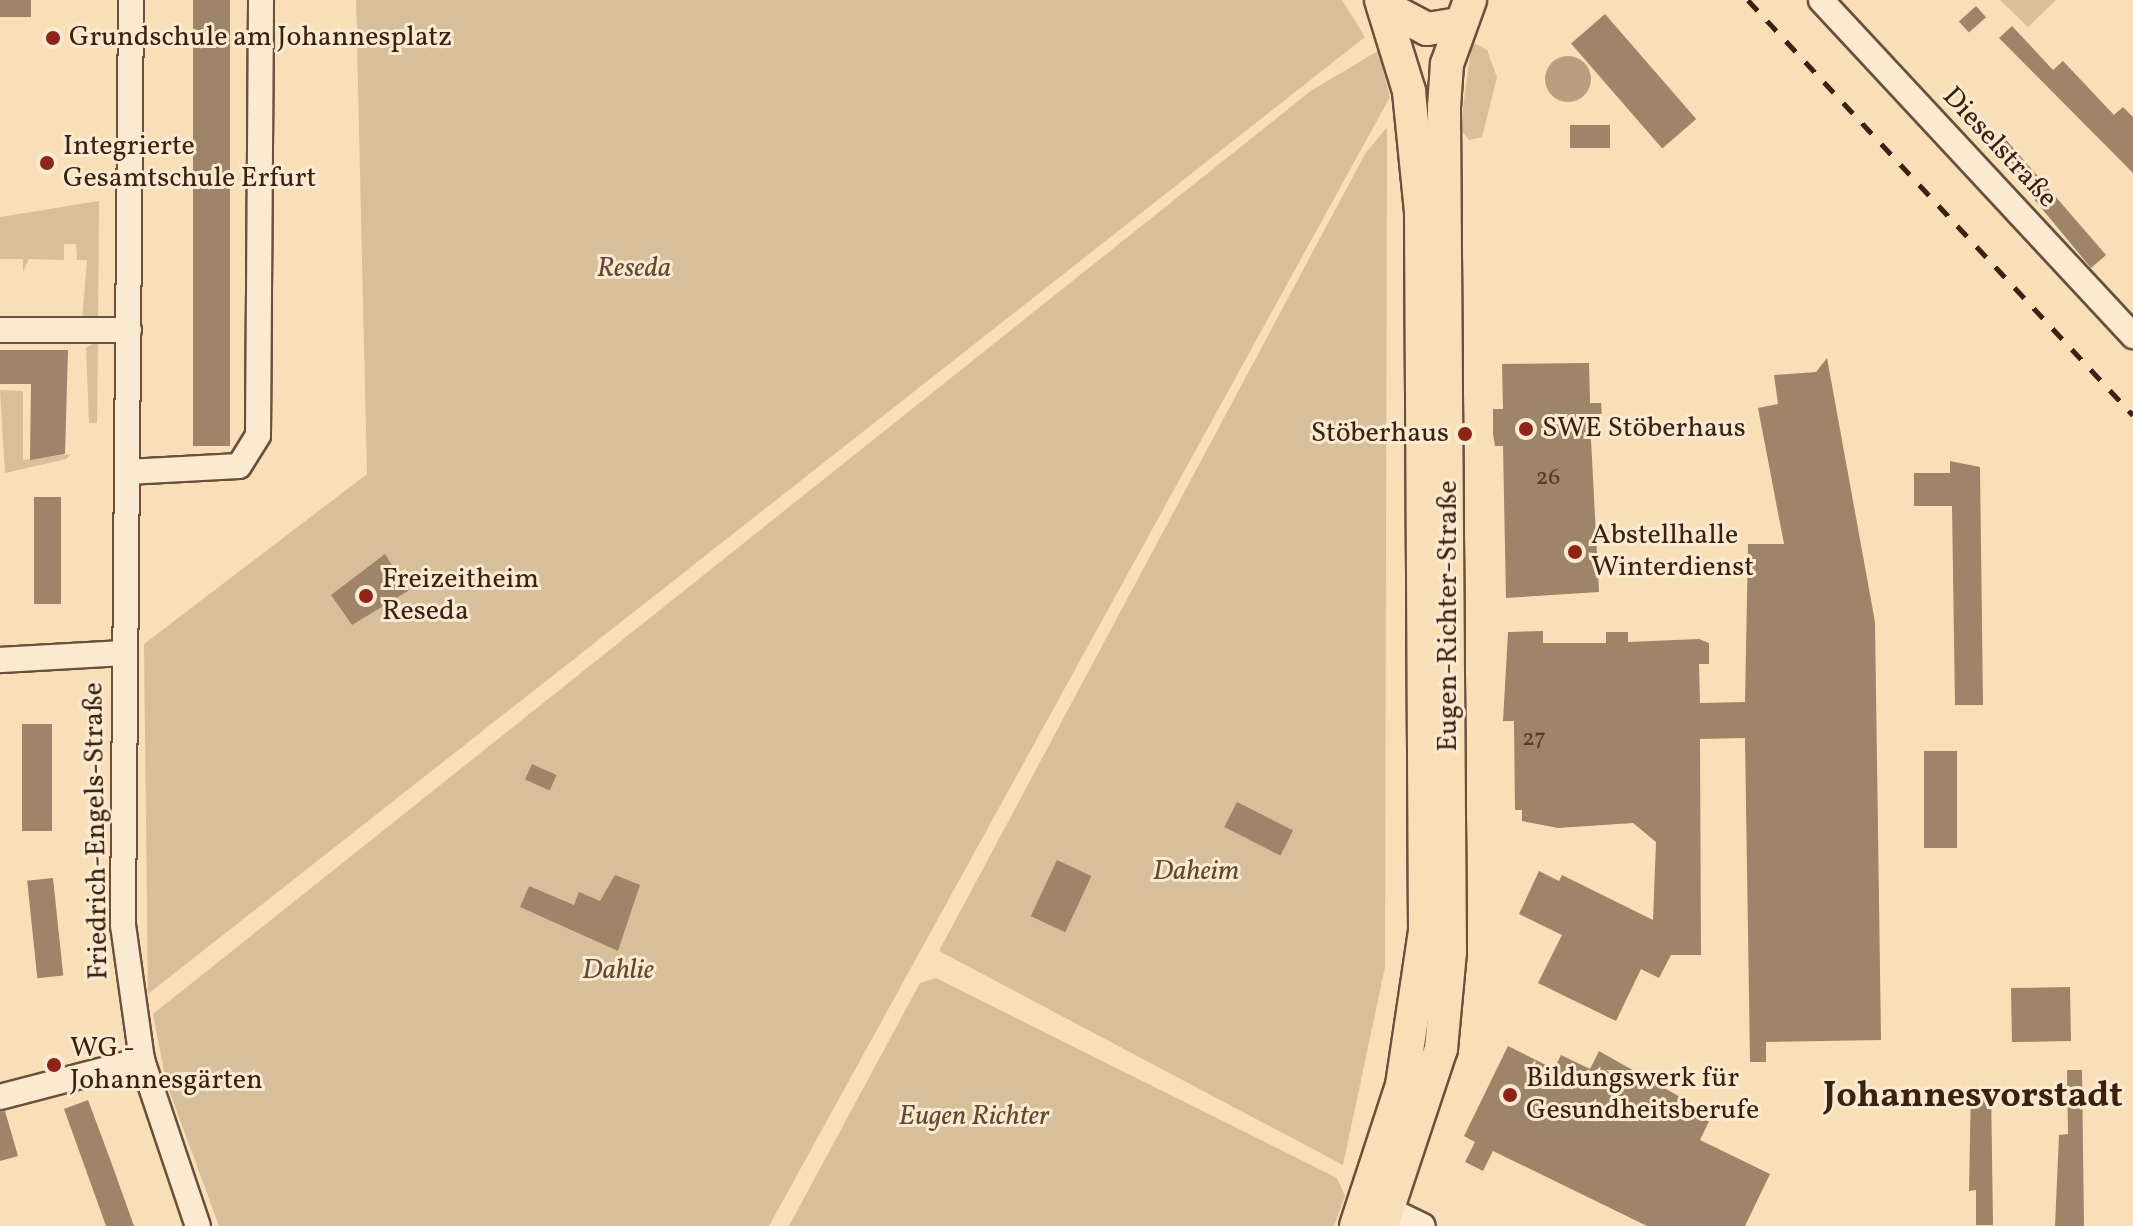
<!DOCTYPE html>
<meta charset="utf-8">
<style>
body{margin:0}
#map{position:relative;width:2133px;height:1226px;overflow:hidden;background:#f8dfb8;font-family:Vollkorn,serif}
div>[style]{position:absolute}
.green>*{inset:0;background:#d8bf9c}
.water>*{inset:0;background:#b89e7f}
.round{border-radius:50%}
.building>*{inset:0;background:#9e8468;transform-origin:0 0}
.roads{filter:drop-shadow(2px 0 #6b503b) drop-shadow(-2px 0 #6b503b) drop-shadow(0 2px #6b503b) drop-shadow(0 -2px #6b503b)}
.minor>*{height:24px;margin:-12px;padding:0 12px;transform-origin:12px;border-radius:12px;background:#faead1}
.major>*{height:32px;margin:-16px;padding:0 16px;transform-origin:16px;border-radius:16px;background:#f8dfb8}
.rail>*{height:5px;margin-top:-2.5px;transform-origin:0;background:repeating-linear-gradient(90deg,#3c2111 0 14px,transparent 0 28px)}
.dots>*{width:22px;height:22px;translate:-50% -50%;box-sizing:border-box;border:4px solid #faead1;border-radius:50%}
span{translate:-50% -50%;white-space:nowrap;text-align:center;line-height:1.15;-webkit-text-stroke:6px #faead1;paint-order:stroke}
.number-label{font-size:24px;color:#543a27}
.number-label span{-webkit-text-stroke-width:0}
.poi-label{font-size:28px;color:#3c2111}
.left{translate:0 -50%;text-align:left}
.right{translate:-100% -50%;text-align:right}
.street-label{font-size:28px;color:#3c2111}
.park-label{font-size:28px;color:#634834;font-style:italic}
.district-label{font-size:36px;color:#3c2111;font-weight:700}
</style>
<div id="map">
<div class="green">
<div style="clip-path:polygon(356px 0,1342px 0,1365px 37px,148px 994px,144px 644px,367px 474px)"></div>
<div style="clip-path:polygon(2000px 0,2056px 0,2028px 27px)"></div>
<div style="clip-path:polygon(1472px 42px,1487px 50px,1497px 77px,1482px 137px,1469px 140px,1460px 129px)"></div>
<div style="clip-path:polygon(1378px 51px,1390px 97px,769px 1226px,219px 1226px,166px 1082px,153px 1014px,1312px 90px)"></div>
<div style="clip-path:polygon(1387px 127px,1385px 967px,1343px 1165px,939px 951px,1365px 154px)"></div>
<div style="clip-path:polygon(99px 201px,98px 323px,82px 320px,87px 260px,77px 260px,76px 244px,64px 244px,64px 260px,29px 259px,23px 272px,23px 259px,0 259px,0 217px)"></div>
<div style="clip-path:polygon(98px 341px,97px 423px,89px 423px,86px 348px)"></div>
<div style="clip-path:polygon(0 390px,23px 391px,23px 460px,71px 454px,66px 459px,5px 473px)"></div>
<div style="clip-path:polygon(936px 978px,1337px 1178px,1345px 1196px,1334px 1226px,789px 1226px,920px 983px)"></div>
</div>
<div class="water">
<div class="round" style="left:1545px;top:56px;width:46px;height:46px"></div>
</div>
<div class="building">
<div style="left:0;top:0;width:31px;height:17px"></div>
<div style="left:193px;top:0;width:37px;height:446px"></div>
<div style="left:1976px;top:6px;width:15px;height:23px;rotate:48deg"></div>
<div style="left:1605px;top:14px;width:139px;height:45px;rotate:49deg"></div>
<div style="clip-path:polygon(2012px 26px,2053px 70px,2063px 61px,2114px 115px,2123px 107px,2133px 117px,2133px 173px,1999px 38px)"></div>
<div style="left:1570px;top:125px;width:40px;height:23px"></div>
<div style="clip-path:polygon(2002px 135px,2106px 255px,2091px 268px,1990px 146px)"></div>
<div style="clip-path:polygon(0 350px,68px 350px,65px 454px,30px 460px,31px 384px,0 384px)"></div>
<div style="clip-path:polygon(1827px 358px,1875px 622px,1881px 1040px,1766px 1042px,1766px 1062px,1750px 1062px,1745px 738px,1700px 739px,1701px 955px,1671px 955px,1659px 978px,1641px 969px,1616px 1021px,1538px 983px,1562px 935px,1519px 914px,1539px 871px,1559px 881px,1562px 875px,1653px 920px,1656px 842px,1633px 823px,1558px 828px,1522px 821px,1522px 810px,1515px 810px,1514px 721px,1503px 721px,1508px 632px,1543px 631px,1543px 643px,1606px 643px,1606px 632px,1628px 632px,1628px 642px,1699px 639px,1709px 643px,1709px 664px,1699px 664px,1700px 703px,1745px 702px,1748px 544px,1784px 544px,1758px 408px,1778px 404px,1774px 375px,1816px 372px)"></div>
<div style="clip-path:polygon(1589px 363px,1590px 403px,1601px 403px,1602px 420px,1590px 421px,1599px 592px,1506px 598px,1503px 446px,1495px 446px,1493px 434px,1493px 409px,1503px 409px,1502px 364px)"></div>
<div style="clip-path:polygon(1950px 461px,1980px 467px,1983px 705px,1955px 705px,1952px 506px,1914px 506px,1914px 473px,1950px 473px)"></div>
<div style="left:34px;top:497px;width:27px;height:107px"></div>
<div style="clip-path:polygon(385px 554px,408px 591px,352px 625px,331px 595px)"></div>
<div style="left:22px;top:724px;width:30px;height:107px"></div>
<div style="left:1924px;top:751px;width:33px;height:97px"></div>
<div style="left:532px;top:764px;width:27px;height:17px;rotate:24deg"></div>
<div style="left:1237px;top:802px;width:63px;height:28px;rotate:27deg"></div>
<div style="left:1057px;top:860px;width:38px;height:62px;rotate:25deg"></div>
<div style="clip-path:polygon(615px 875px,640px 885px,618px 951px,520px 907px,529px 886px,574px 905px,579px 892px,600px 901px)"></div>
<div style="left:53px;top:878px;width:98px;height:26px;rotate:84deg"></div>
<div style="left:2070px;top:987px;width:54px;height:59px;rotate:89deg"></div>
<div style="clip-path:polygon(1508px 1046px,1554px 1069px,1561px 1055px,1590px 1069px,1599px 1051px,1712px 1115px,1700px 1140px,1770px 1174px,1745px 1226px,1647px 1226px,1493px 1151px,1483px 1171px,1465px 1162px,1475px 1142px,1464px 1136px)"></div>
<div style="clip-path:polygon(2067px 1070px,2082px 1070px,2084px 1226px,2055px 1226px,2059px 1135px,2068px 1134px)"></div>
<div style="clip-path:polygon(1971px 1086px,1991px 1086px,1993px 1225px,1976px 1225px,1976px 1190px,1969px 1191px)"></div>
<div style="clip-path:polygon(88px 1100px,110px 1159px,134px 1226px,106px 1226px,64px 1109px)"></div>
<div style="clip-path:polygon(5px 1111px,18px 1156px,0 1161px,0 1112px)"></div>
</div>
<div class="roads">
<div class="minor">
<div style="left:131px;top:0;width:925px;rotate:90.5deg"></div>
<div style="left:123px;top:925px;width:136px;rotate:82deg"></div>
<div style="left:142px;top:1060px;width:175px;rotate:71.4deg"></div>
<div style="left:1821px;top:0;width:459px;rotate:47.1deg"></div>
<div style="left:0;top:330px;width:129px"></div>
<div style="left:127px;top:472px;width:112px;rotate:-3.1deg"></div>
<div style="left:239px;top:466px;width:36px;rotate:-58deg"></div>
<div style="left:258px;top:435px;width:435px;rotate:-89.6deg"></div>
<div style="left:0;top:660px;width:125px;rotate:-3.2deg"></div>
<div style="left:0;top:1097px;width:147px;rotate:-14.6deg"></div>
<div style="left:1373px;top:1202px;width:55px;rotate:25.6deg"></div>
</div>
<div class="major">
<div style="left:1384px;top:6px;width:49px;rotate:28.1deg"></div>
<div style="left:1427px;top:29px;width:32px;rotate:-9deg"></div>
<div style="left:1356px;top:1226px;width:148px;rotate:-71.9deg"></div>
<div style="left:1402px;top:1085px;width:155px;rotate:-81.5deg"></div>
<div style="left:1425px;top:932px;width:720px;rotate:-90.32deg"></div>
<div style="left:1421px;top:212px;width:122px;rotate:-95.7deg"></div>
<div style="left:1409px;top:91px;width:95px;rotate:-107.1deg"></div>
<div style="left:1382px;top:1226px;width:187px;rotate:-71.6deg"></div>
<div style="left:1441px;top:1049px;width:97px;rotate:-84.7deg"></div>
<div style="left:1450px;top:952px;width:845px;rotate:-90.41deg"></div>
<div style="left:1444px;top:107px;width:43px;rotate:-86deg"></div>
<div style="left:1447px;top:64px;width:68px;rotate:-70.2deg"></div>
</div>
</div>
<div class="rail">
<div style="left:1748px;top:0;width:566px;rotate:47.15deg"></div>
</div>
<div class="dots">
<div style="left:53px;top:38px;background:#8f2418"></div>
<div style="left:47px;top:163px;background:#8f2418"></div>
<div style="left:1526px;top:429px;background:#8f2418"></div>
<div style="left:1465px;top:434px;background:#8f2418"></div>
<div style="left:1575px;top:552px;background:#8f2418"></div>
<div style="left:366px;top:596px;background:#8f2418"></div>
<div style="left:54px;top:1065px;background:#8f2418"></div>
<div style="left:1510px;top:1095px;background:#8f2418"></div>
</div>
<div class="number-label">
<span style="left:1548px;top:479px">26</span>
<span style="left:1534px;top:740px">27</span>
</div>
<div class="poi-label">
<span class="left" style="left:69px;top:38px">Grundschule am Johannesplatz</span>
<span class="left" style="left:63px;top:163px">Integrierte<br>Gesamtschule Erfurt</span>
<span class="left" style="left:1542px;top:429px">SWE Stöberhaus</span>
<span class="right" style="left:1449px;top:434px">Stöberhaus</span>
<span class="left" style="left:1591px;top:552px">Abstellhalle<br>Winterdienst</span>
<span class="left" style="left:382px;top:596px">Freizeitheim<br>Reseda</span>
<span class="left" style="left:70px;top:1065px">WG -<br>Johannesgärten</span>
<span class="left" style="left:1526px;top:1095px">Bildungswerk für<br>Gesundheitsberufe</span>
</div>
<div class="street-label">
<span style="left:1999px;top:148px;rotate:47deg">Dieselstraße</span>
<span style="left:1449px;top:616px;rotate:-90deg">Eugen-Richter-Straße</span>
<span style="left:97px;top:831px;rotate:-91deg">Friedrich-Engels-Straße</span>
</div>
<div class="park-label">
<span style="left:634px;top:269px">Reseda</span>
<span style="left:1196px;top:872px">Daheim</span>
<span style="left:618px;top:971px">Dahlie</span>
<span style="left:974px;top:1117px">Eugen Richter</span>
</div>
<div class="district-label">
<span style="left:1973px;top:1098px">Johannesvorstadt</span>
</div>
</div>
